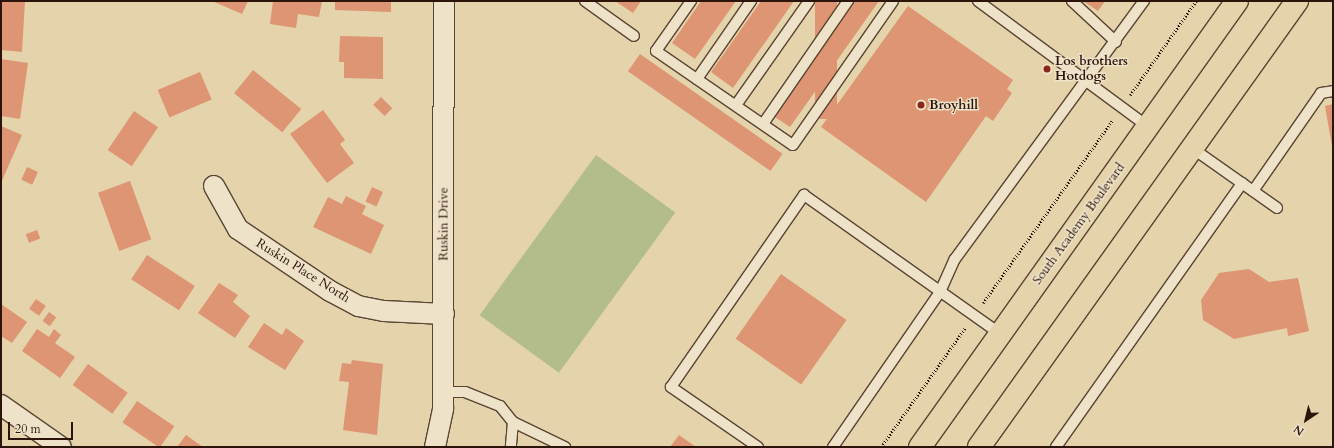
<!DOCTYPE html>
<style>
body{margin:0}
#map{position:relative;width:1334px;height:448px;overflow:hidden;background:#e5d3ac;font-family:Cardo,serif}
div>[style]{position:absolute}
.green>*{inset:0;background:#b2bd8b;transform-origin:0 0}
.building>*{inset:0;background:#dd9573;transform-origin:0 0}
.path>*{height:2.5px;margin-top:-1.25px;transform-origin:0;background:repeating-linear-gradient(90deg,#2c140b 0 1px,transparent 0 3px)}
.roads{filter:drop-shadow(1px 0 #5a4433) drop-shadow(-1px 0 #5a4433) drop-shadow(0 1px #5a4433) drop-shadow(0 -1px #5a4433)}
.service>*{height:10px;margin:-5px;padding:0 5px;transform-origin:5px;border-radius:5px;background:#eee2c9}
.minor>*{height:20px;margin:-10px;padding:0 10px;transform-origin:10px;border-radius:10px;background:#eee2c9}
.trunk>*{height:22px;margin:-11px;padding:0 11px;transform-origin:11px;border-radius:11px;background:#e5d3ac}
.dots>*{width:11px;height:11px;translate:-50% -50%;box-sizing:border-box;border:2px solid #eee2c9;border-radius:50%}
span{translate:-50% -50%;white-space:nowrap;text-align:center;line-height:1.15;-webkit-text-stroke:3px #eee2c9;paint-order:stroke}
.poi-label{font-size:13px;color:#2c140b;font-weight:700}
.left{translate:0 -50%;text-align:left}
.street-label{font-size:13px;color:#2c140b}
.frame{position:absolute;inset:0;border:2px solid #2c140b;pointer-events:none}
.north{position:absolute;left:1286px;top:400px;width:40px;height:40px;-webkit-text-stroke:3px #eee2c9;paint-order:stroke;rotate:215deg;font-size:11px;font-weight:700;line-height:16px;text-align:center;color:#2c140b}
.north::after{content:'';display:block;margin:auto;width:14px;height:18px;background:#2c140b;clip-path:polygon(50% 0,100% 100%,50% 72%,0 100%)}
.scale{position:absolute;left:8px;top:422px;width:65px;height:18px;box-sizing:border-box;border:2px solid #2c140b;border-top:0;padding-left:5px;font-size:12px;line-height:14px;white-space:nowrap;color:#2c140b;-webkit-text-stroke:3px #eee2c9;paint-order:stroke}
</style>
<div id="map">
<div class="green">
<div style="left:596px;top:155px;width:98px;height:198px;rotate:36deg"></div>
</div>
<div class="building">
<div style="clip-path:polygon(1px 1px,25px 1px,22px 52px,1px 50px)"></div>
<div style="clip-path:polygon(212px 1px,248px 1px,242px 14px)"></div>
<div style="clip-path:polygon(273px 1px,322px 1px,319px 17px,298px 14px,296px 28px,270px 24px)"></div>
<div style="clip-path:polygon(335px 1px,391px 1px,391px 12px,335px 10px)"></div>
<div style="clip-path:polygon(615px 1px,641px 1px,633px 13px)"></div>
<div style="clip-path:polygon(701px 1px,736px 1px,695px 59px,672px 43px)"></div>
<div style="clip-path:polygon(761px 1px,794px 1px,733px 88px,711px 72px)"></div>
<div style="left:815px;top:1px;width:22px;height:118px"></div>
<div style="clip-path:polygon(855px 1px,879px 1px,790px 127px,775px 117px)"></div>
<div style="clip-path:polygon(1083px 1px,1105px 1px,1098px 11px)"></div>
<div style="clip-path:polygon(908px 6px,1013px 80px,1007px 89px,1012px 93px,993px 121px,986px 116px,926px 202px,821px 127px)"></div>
<div style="clip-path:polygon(340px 36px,383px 37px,383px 79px,344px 78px,344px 62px,339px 62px)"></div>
<div style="left:640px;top:54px;width:174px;height:21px;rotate:35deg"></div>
<div style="clip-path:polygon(1px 59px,28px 63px,20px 119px,1px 116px)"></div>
<div style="left:253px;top:70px;width:62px;height:30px;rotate:39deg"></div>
<div style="left:200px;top:72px;width:30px;height:46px;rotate:67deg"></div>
<div style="left:381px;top:97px;width:16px;height:11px;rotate:45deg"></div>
<div style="clip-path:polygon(1333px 104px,1333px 146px,1332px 146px,1325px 106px)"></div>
<div style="clip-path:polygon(323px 110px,345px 140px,340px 144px,354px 163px,327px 183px,290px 134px)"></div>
<div style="left:134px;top:111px;width:29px;height:47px;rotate:34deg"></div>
<div style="clip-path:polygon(1px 126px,22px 135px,1px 183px)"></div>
<div style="left:27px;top:167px;width:12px;height:14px;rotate:24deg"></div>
<div style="left:130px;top:181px;width:62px;height:34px;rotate:70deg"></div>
<div style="left:372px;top:187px;width:12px;height:16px;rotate:24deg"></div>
<div style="clip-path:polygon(346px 196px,366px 206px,362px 214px,384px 225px,371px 254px,313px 227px,328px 197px,342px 204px)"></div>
<div style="left:37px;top:230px;width:9px;height:12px;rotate:69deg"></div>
<div style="left:147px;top:255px;width:57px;height:29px;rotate:33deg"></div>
<div style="clip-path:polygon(1249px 269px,1269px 282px,1298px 278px,1309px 331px,1288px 336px,1287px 328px,1234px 339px,1203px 320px,1201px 300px,1219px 273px)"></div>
<div style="left:781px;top:274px;width:80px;height:79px;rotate:35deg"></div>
<div style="clip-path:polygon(219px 283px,238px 295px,233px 302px,250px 316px,235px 338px,198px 313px)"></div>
<div style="left:36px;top:299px;width:12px;height:12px;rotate:35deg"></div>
<div style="clip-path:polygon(1px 304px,27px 322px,12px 343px,1px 336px)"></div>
<div style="left:49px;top:312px;width:9px;height:11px;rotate:36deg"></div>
<div style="clip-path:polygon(264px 323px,282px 335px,286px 328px,304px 341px,285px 370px,248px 347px)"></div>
<div style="clip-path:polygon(37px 329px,49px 337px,54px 329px,61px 335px,55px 343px,75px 357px,60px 378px,22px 351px)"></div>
<div style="clip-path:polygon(352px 360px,383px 364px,377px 435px,343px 430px,349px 382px,339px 381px,342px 363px,351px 364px)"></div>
<div style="left:88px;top:364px;width:49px;height:26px;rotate:36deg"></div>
<div style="left:137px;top:401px;width:45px;height:26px;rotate:34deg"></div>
<div style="clip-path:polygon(186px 435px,203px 447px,177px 447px)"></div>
<div style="clip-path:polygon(679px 435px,696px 447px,670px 447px)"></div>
</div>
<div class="path">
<div style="left:1130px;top:95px;width:115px;rotate:-54.9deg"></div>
<div style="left:983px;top:303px;width:223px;rotate:-54.7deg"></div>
<div style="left:881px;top:447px;width:146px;rotate:-54.8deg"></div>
</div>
<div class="roads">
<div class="service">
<div style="left:585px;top:1px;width:60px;rotate:35.5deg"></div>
<div style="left:691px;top:1px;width:61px;rotate:125deg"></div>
<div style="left:656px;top:51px;width:166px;rotate:34.5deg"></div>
<div style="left:793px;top:145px;width:175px;rotate:-55.2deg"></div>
<div style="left:978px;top:1px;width:212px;rotate:36.5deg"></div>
<div style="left:1072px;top:1px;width:60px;rotate:43deg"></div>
<div style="left:697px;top:79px;width:95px;rotate:-55.3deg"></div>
<div style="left:736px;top:105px;width:127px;rotate:-54.9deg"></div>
<div style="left:763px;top:124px;width:150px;rotate:-55.4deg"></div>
<div style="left:1192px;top:148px;width:104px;rotate:35.2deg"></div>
<div style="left:1253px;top:191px;width:119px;rotate:-55.2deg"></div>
<div style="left:1321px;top:93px;width:12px;rotate:-9deg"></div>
<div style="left:443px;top:392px;width:22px"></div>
<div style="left:465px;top:392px;width:38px;rotate:22deg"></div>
<div style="left:500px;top:406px;width:21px;rotate:51deg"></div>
<div style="left:513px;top:422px;width:25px;rotate:95deg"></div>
<div style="left:513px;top:422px;width:58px;rotate:25.7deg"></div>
<div style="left:758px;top:447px;width:106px;rotate:-145.4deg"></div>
<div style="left:671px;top:387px;width:234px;rotate:-55.3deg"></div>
<div style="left:804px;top:195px;width:240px;rotate:35.3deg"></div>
<div style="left:833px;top:447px;width:188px;rotate:-55.4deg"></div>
<div style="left:940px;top:292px;width:36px;rotate:-66deg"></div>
<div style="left:955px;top:259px;width:320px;rotate:-53.8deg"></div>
<div style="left:1056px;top:447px;width:323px;rotate:-54.8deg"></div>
</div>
<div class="minor">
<div style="left:214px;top:186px;width:49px;rotate:60.8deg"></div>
<div style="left:238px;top:229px;width:111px;rotate:34deg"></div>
<div style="left:330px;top:291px;width:32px;rotate:28deg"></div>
<div style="left:358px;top:306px;width:26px;rotate:11deg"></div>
<div style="left:384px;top:311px;width:60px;rotate:2.9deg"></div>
<div style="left:1px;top:405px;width:73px;rotate:35deg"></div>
<div style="left:435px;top:447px;width:40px;rotate:-78deg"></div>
<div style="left:443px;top:408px;width:407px;rotate:-89.9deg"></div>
</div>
<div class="trunk">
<div style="left:920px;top:447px;width:547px;rotate:-54.6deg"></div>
<div style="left:979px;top:447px;width:548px;rotate:-54.51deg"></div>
</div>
</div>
<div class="dots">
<div style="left:1047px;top:69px;background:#8f2418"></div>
<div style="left:921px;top:105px;background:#8f2418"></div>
</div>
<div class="poi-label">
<span class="left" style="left:1055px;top:69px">Los brothers<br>Hotdogs</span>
<span class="left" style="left:929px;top:105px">Broyhill</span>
</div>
<div class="street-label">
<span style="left:444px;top:224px;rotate:-90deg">Ruskin Drive</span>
<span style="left:1079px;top:224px;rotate:-54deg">South Academy Boulevard</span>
<span style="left:303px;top:271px;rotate:32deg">Ruskin Place North</span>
</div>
<div class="frame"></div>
<div class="north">N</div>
<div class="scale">20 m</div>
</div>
